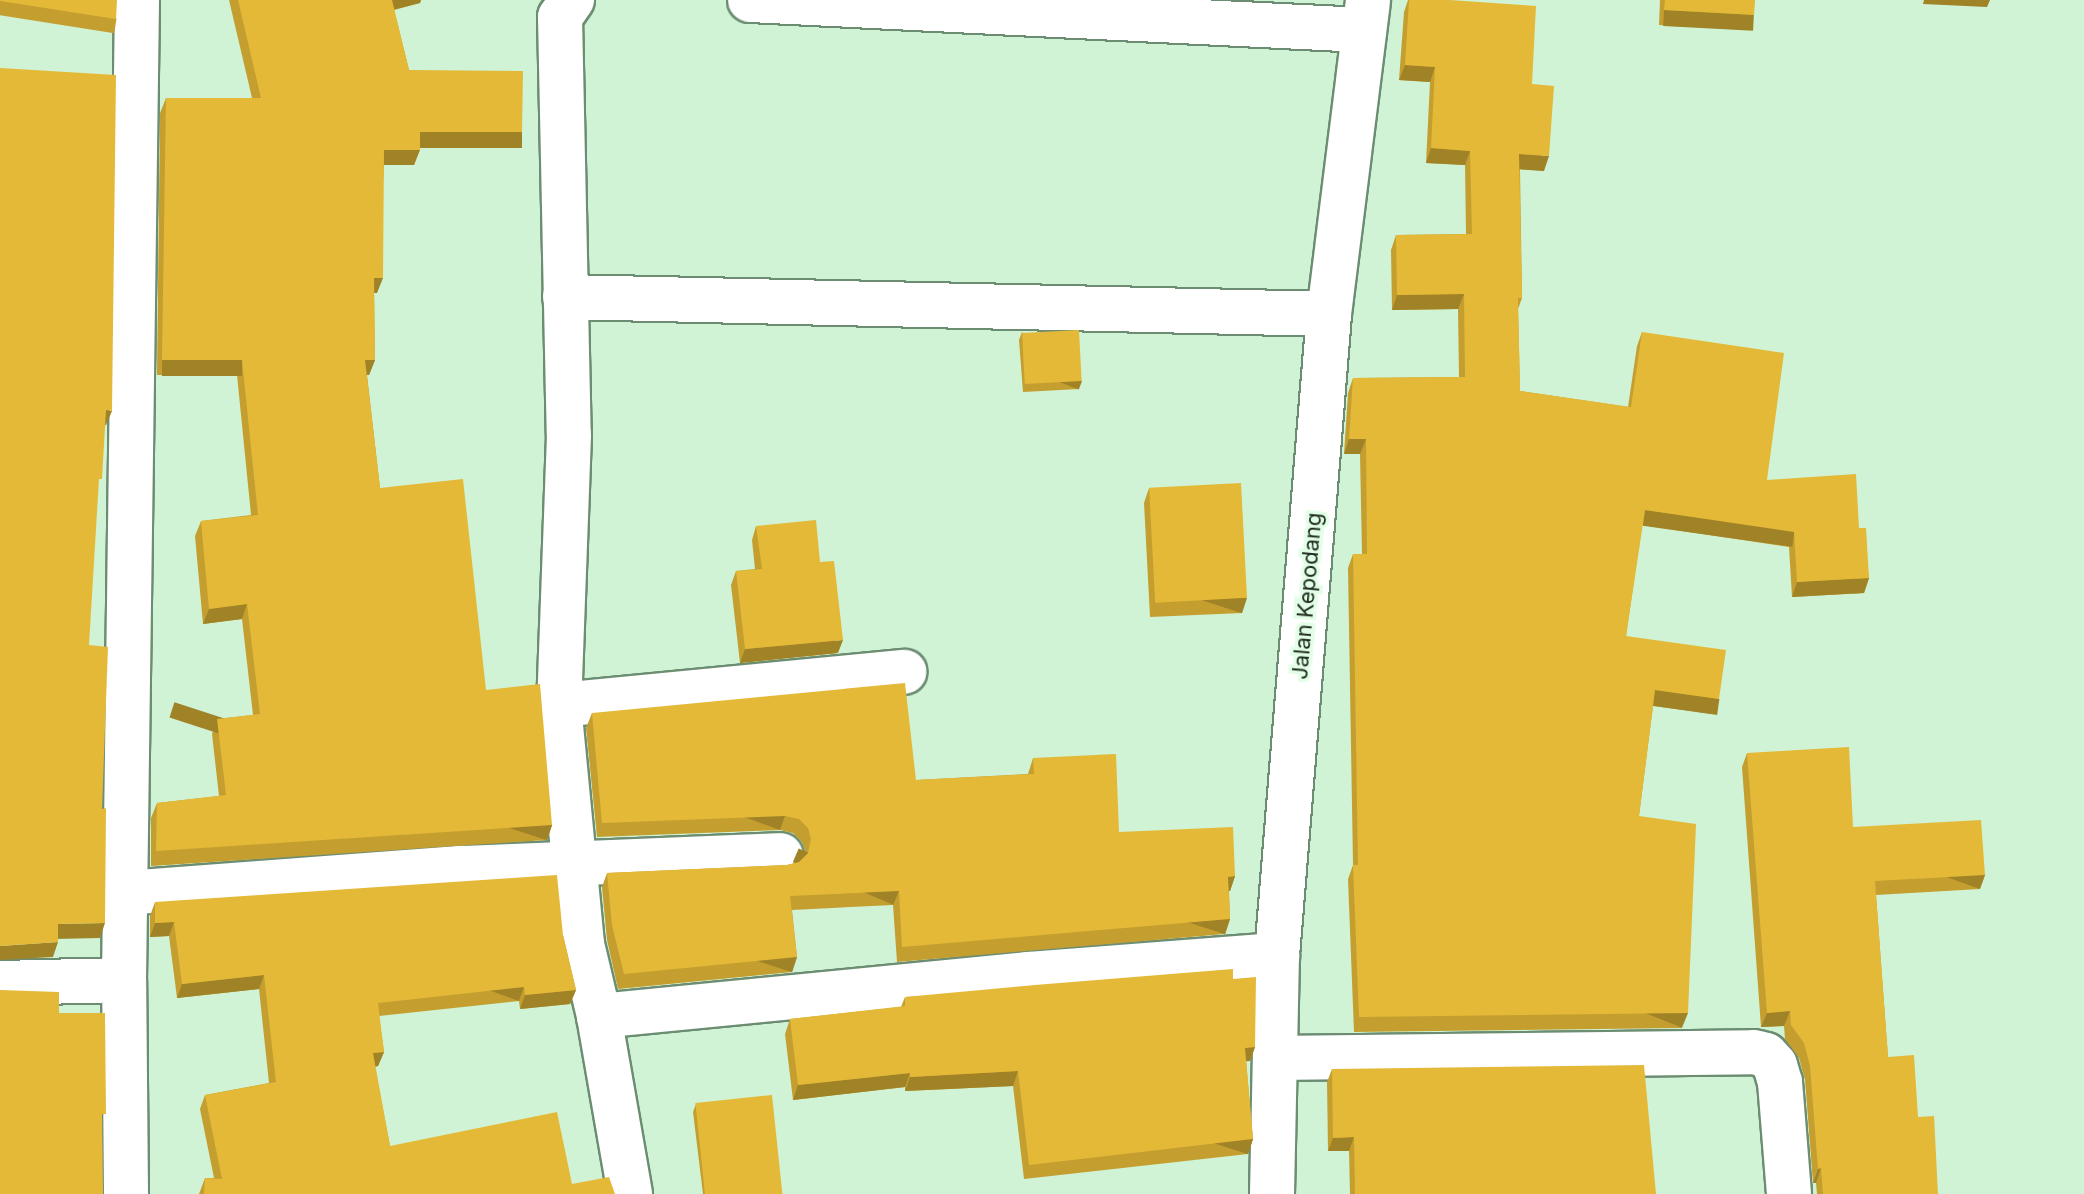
<!DOCTYPE html>
<style>
body{margin:0}
#map{position:relative;width:2084px;height:1194px;overflow:hidden;background:#d0f3d5;font-family:Inter,sans-serif}
div>[style]{position:absolute}
.roads{filter:drop-shadow(2px 0 #6c8d72) drop-shadow(-2px 0 #6c8d72) drop-shadow(0 2px #6c8d72) drop-shadow(0 -2px #6c8d72)}
.minor>*{height:44px;margin:-22px;padding:0 22px;transform-origin:22px;border-radius:22px;background:#fff}
.wall>*{inset:0;background:#c49f30;transform-origin:0 0}
.shaded-wall>*{inset:0;background:#a08227;transform-origin:0 0}
.building>*{inset:0;background:#e4b938;transform-origin:0 0}
span{translate:-50% -50%;white-space:nowrap;text-align:center;line-height:1.15;-webkit-text-stroke:7px #e2fee6;paint-order:stroke}
.street-label{font-size:22px;color:#1d2a1f}
</style>
<div id="map">
<div class="roads">
<div class="minor">
<div style="left:572px;top:0;width:21px;rotate:125deg"></div>
<div style="left:560px;top:17px;width:418px;rotate:88.8deg"></div>
<div style="left:569px;top:435px;width:270px;rotate:92.1deg"></div>
<div style="left:559px;top:705px;width:240px;rotate:84.5deg"></div>
<div style="left:582px;top:944px;width:74px;rotate:76.7deg"></div>
<div style="left:599px;top:1016px;width:181px;rotate:80.1deg"></div>
<div style="left:750px;top:0;width:615px;rotate:2.8deg"></div>
<div style="left:565px;top:297px;width:764px;rotate:1.27deg"></div>
<div style="left:559px;top:705px;width:347px;rotate:-5.5deg"></div>
<div style="left:125px;top:893px;width:337px;rotate:-4.3deg"></div>
<div style="left:461px;top:868px;width:320px;rotate:-2.3deg"></div>
<div style="left:0;top:983px;width:124px;rotate:-1.4deg"></div>
<div style="left:599px;top:1016px;width:431px;rotate:-5.6deg"></div>
<div style="left:1028px;top:974px;width:250px;rotate:-4.4deg"></div>
<div style="left:1275px;top:1058px;width:479px;rotate:-0.7deg"></div>
<div style="left:1754px;top:1052px;width:12px;rotate:14deg"></div>
<div style="left:1766px;top:1055px;width:13px;rotate:48deg"></div>
<div style="left:1775px;top:1065px;width:18px;rotate:74deg"></div>
<div style="left:1780px;top:1082px;width:112px;rotate:85.4deg"></div>
<div style="left:126px;top:1194px;width:214px;rotate:-90.5deg"></div>
<div style="left:124px;top:980px;width:980px;rotate:-89.24deg"></div>
<div style="left:1272px;top:1194px;width:239px;rotate:-88.8deg"></div>
<div style="left:1277px;top:955px;width:643px;rotate:-85.36deg"></div>
<div style="left:1329px;top:314px;width:316px;rotate:-82.9deg"></div>
</div>
</div>
<div class="wall">
<div style="left:0;top:0;width:118px;height:15px;rotate:9deg"></div>
<div style="clip-path:polygon(229px 0,421px 0,420px 3px,394px 10px,409px 70px,522px 132px,517px 147px,420px 147px,414px 165px,384px 165px,377px 293px,374px 293px,375px 360px,369px 375px,367px 375px,380px 488px,486px 690px,552px 825px,547px 840px,151px 866px,151px 818px,157px 803px,219px 796px,212px 734px,217px 719px,253px 715px,242px 619px,203px 624px,195px 536px,201px 521px,251px 515px,237px 375px,157px 375px,160px 113px,166px 98px,252px 98px)"></div>
<div style="clip-path:polygon(1408px 0,1450px 0,1532px 84px,1544px 171px,1520px 169px,1522px 298px,1518px 309px,1520px 391px,1628px 407px,1637px 346px,1642px 332px,1767px 480px,1859px 528px,1869px 578px,1864px 593px,1792px 597px,1789px 547px,1642px 525px,1626px 636px,1719px 699px,1713px 714px,1653px 706px,1639px 816px,1682px 1028px,1354px 1032px,1348px 879px,1353px 865px,1348px 568px,1353px 554px,1362px 554px,1360px 454px,1344px 454px,1348px 393px,1353px 378px,1459px 377px,1458px 309px,1392px 310px,1391px 250px,1396px 235px,1466px 234px,1465px 165px,1426px 163px,1430px 82px,1399px 80px,1404px 12px)"></div>
<div style="clip-path:polygon(1660px 0,1755px 0,1749px 30px,1659px 25px)"></div>
<div style="clip-path:polygon(1022px 332px,1079px 389px,1023px 392px,1019px 340px)"></div>
<div style="clip-path:polygon(1149px 488px,1242px 613px,1150px 617px,1144px 503px)"></div>
<div style="clip-path:polygon(756px 526px,820px 562px,838px 653px,740px 663px,731px 585px,736px 571px,755px 569px,752px 540px)"></div>
<div style="clip-path:polygon(592px 713px,916px 780px,1028px 774px,1033px 758px,1119px 832px,1235px 876px,1230px 891px,1229px 891px,1230px 919px,1225px 934px,897px 962px,893px 905px,792px 910px,797px 957px,792px 972px,618px 989px,607px 940px,602px 887px,607px 873px,787px 865px,799px 862px,806px 853px,802px 842px,793px 833px,780px 830px,597px 837px,586px 728px)"></div>
<div style="clip-path:polygon(1747px 753px,1853px 827px,1985px 875px,1980px 889px,1876px 895px,1888px 1057px,1918px 1117px,1938px 1194px,1817px 1194px,1816px 1183px,1813px 1183px,1805px 1080px,1799px 1058px,1785px 1039px,1784px 1026px,1761px 1027px,1742px 767px)"></div>
<div style="clip-path:polygon(155px 902px,563px 935px,576px 990px,570px 1004px,520px 1009px,519px 1001px,379px 1016px,384px 1052px,378px 1066px,375px 1067px,390px 1146px,615px 1194px,199px 1194px,205px 1178px,214px 1178px,200px 1109px,205px 1095px,269px 1083px,259px 989px,177px 998px,169px 936px,150px 937px,150px 916px)"></div>
<div style="clip-path:polygon(1233px 979px,1255px 1047px,1250px 1061px,1246px 1061px,1253px 1139px,1248px 1154px,1024px 1179px,1013px 1086px,905px 1091px,905px 1087px,793px 1100px,785px 1034px,790px 1019px,901px 1007px,905px 997px)"></div>
<div style="clip-path:polygon(1332px 1069px,1656px 1194px,1350px 1194px,1349px 1151px,1328px 1151px,1327px 1082px)"></div>
<div style="clip-path:polygon(696px 1104px,782px 1194px,703px 1194px,693px 1112px)"></div>
</div>
<div class="shaded-wall">
<div style="clip-path:polygon(390px 0,421px 0,420px 3px,385px 12px)"></div>
<div style="clip-path:polygon(1924px 0,1990px 0,1987px 7px,1923px 4px)"></div>
<div style="left:1664px;top:10px;width:90px;height:16px;rotate:3deg"></div>
<div style="clip-path:polygon(1405px 65px,1435px 67px,1430px 82px,1399px 80px)"></div>
<div style="left:420px;top:132px;width:102px;height:16px"></div>
<div style="clip-path:polygon(1431px 148px,1470px 151px,1465px 165px,1426px 163px)"></div>
<div style="clip-path:polygon(384px 150px,420px 150px,414px 165px,378px 165px)"></div>
<div style="clip-path:polygon(1519px 154px,1549px 156px,1544px 171px,1514px 169px)"></div>
<div style="clip-path:polygon(374px 278px,383px 278px,377px 293px,368px 293px)"></div>
<div style="clip-path:polygon(1464px 294px,1458px 309px,1392px 310px,1397px 295px)"></div>
<div style="left:162px;top:360px;width:80px;height:16px"></div>
<div style="clip-path:polygon(365px 360px,375px 360px,369px 375px,360px 375px)"></div>
<div style="left:1082px;top:381px;width:9px;height:57px;rotate:111deg"></div>
<div style="clip-path:polygon(106px 410px,112px 411px,106px 425px,101px 425px)"></div>
<div style="clip-path:polygon(1349px 439px,1366px 439px,1360px 454px,1344px 454px)"></div>
<div style="left:1645px;top:510px;width:151px;height:16px;rotate:8deg"></div>
<div style="clip-path:polygon(1869px 578px,1864px 593px,1792px 597px,1797px 582px)"></div>
<div style="left:1247px;top:598px;width:16px;height:92px;rotate:108deg"></div>
<div style="clip-path:polygon(247px 604px,242px 619px,203px 624px,209px 609px)"></div>
<div style="clip-path:polygon(843px 640px,838px 653px,740px 663px,745px 649px)"></div>
<div style="left:1655px;top:690px;width:65px;height:16px;rotate:8deg"></div>
<div style="left:785px;top:816px;width:15px;height:183px;rotate:110deg"></div>
<div style="left:552px;top:825px;width:16px;height:397px;rotate:108deg"></div>
<div style="left:1985px;top:875px;width:15px;height:110px;rotate:110deg"></div>
<div style="clip-path:polygon(1235px 876px,1230px 891px,1223px 891px,1228px 877px)"></div>
<div style="left:899px;top:891px;width:15px;height:109px;rotate:113deg"></div>
<div style="left:1230px;top:919px;width:16px;height:329px;rotate:108deg"></div>
<div style="clip-path:polygon(174px 922px,169px 936px,150px 937px,155px 923px)"></div>
<div style="clip-path:polygon(105px 923px,100px 938px,53px 939px,58px 924px)"></div>
<div style="clip-path:polygon(58px 942px,53px 957px,0 960px,0 946px)"></div>
<div style="left:797px;top:957px;width:16px;height:174px;rotate:108deg"></div>
<div style="clip-path:polygon(264px 975px,259px 989px,177px 998px,182px 984px)"></div>
<div style="left:524px;top:987px;width:15px;height:147px;rotate:110deg"></div>
<div style="clip-path:polygon(576px 990px,570px 1004px,520px 1009px,525px 995px)"></div>
<div style="clip-path:polygon(1790px 1011px,1784px 1026px,1761px 1027px,1767px 1013px)"></div>
<div style="left:1688px;top:1013px;width:16px;height:329px;rotate:112deg"></div>
<div style="clip-path:polygon(1255px 1047px,1250px 1061px,1240px 1062px,1245px 1048px)"></div>
<div style="clip-path:polygon(384px 1052px,378px 1066px,368px 1068px,373px 1053px)"></div>
<div style="clip-path:polygon(1018px 1071px,1013px 1086px,905px 1091px,910px 1077px)"></div>
<div style="clip-path:polygon(910px 1073px,905px 1087px,793px 1100px,798px 1085px)"></div>
<div style="clip-path:polygon(1354px 1137px,1349px 1151px,1328px 1151px,1333px 1138px)"></div>
<div style="left:1253px;top:1139px;width:16px;height:226px;rotate:108deg"></div>
<div style="clip-path:polygon(1821px 1168px,1816px 1183px,1813px 1183px,1818px 1169px)"></div>
</div>
<div class="building">
<div style="clip-path:polygon(0 0,117px 0,116px 19px,0 1px)"></div>
<div style="clip-path:polygon(238px 0,392px 0,409px 70px,523px 71px,522px 132px,420px 132px,420px 150px,384px 150px,383px 278px,374px 278px,375px 360px,365px 360px,380px 488px,463px 479px,486px 690px,540px 684px,552px 825px,156px 851px,157px 803px,226px 795px,217px 719px,260px 714px,247px 604px,209px 609px,201px 521px,258px 515px,242px 360px,162px 360px,166px 98px,261px 98px)"></div>
<div style="clip-path:polygon(1409px 0,1450px 0,1536px 6px,1532px 84px,1554px 86px,1549px 156px,1519px 154px,1522px 298px,1518px 298px,1520px 391px,1631px 407px,1642px 332px,1784px 353px,1767px 480px,1856px 474px,1859px 528px,1866px 528px,1869px 578px,1797px 582px,1794px 532px,1645px 510px,1626px 636px,1726px 650px,1719px 699px,1655px 690px,1639px 816px,1696px 824px,1688px 1013px,1359px 1017px,1353px 865px,1358px 865px,1353px 554px,1367px 554px,1366px 439px,1349px 439px,1353px 378px,1465px 377px,1464px 294px,1397px 295px,1396px 235px,1472px 234px,1470px 151px,1431px 148px,1435px 67px,1405px 65px)"></div>
<div style="clip-path:polygon(1665px 0,1755px 0,1754px 15px,1664px 10px)"></div>
<div style="clip-path:polygon(0 68px,116px 75px,112px 411px,106px 410px,102px 479px,99px 479px,89px 645px,108px 647px,102px 809px,106px 808px,105px 923px,58px 924px,58px 942px,0 946px)"></div>
<div style="left:1079px;top:330px;width:51px;height:57px;rotate:87deg"></div>
<div style="left:1241px;top:483px;width:115px;height:92px;rotate:87deg"></div>
<div style="clip-path:polygon(816px 520px,820px 562px,834px 561px,843px 640px,745px 649px,736px 571px,762px 569px,756px 526px)"></div>
<div style="clip-path:polygon(905px 683px,916px 780px,1034px 774px,1033px 758px,1116px 754px,1119px 832px,1233px 827px,1235px 876px,1228px 877px,1230px 919px,902px 947px,899px 891px,790px 896px,797px 957px,624px 974px,612px 925px,607px 873px,787px 865px,799px 862px,808px 853px,811px 839px,808px 828px,799px 819px,785px 816px,602px 823px,592px 713px)"></div>
<div style="clip-path:polygon(1849px 747px,1853px 827px,1981px 820px,1985px 875px,1875px 881px,1888px 1057px,1914px 1055px,1918px 1117px,1934px 1116px,1938px 1194px,1823px 1194px,1821px 1168px,1818px 1169px,1810px 1066px,1804px 1043px,1791px 1025px,1790px 1011px,1767px 1013px,1747px 753px)"></div>
<div style="clip-path:polygon(557px 875px,563px 935px,576px 990px,525px 995px,524px 987px,378px 1003px,384px 1052px,373px 1053px,390px 1146px,557px 1112px,572px 1184px,609px 1177px,615px 1194px,204px 1194px,205px 1178px,222px 1179px,205px 1095px,276px 1082px,264px 975px,182px 984px,174px 922px,155px 923px,155px 902px)"></div>
<div style="clip-path:polygon(1233px 969px,1233px 979px,1256px 977px,1255px 1047px,1245px 1048px,1253px 1139px,1029px 1165px,1018px 1071px,910px 1077px,910px 1073px,798px 1085px,790px 1019px,905px 1006px,905px 997px,1035px 985px)"></div>
<div style="clip-path:polygon(0 990px,59px 992px,59px 1013px,105px 1013px,106px 1114px,102px 1114px,103px 1194px,0 1194px)"></div>
<div style="clip-path:polygon(1644px 1065px,1656px 1194px,1355px 1194px,1354px 1137px,1333px 1138px,1332px 1069px)"></div>
<div style="left:772px;top:1095px;width:100px;height:77px;rotate:84deg"></div>
</div>
<div class="street-label">
<span style="left:1307px;top:596px;rotate:-85deg">Jalan Kepodang</span>
</div>
</div>
